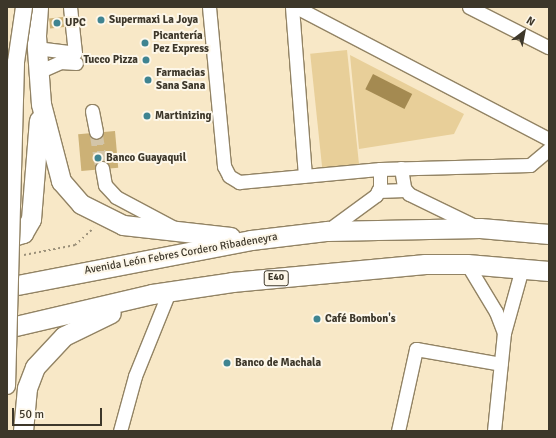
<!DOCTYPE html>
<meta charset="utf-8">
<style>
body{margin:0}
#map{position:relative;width:556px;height:438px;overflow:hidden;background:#f8e8c7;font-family:Signika,sans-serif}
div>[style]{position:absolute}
.green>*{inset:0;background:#e8cf99;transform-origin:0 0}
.water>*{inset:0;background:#a48a51;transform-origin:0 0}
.building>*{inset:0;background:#ccb176;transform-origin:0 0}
.minor-tunnel>*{height:13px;margin-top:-6.5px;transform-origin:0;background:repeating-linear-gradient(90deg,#d3c5a8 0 13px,transparent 0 19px)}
.path>*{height:2px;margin-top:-1px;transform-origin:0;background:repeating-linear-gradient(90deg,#9c917a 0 2px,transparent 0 5px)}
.roads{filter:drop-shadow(1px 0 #928364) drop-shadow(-1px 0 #928364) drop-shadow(0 1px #928364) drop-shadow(0 -1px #928364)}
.minor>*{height:13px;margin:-6.5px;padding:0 6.5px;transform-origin:6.5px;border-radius:6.5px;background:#fff}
.highway>*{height:19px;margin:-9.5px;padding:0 9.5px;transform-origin:9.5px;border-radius:9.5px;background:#fff}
.bridges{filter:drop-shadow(1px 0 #928364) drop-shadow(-1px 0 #928364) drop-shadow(0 1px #928364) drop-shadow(0 -1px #928364)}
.major-bridge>*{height:16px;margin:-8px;padding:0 8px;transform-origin:8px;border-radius:8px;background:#fff}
.dots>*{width:11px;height:11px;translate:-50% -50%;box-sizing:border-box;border:2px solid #fdf7e9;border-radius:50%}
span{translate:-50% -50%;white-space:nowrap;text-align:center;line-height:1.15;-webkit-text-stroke:4px #fdf7e9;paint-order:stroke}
.shield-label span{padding:1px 3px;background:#fdf7e9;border:1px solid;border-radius:3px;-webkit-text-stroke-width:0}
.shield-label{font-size:10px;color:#3d372a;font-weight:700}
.poi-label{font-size:11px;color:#3d372a;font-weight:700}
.left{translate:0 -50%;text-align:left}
.right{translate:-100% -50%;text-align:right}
.street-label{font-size:11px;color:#3d372a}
.frame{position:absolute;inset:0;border:8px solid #3d372a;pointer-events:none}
.north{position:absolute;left:504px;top:12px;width:40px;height:40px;-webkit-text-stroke:3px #fdf7e9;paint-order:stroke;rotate:32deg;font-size:11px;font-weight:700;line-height:16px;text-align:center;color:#3d372a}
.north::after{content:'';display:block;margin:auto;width:14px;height:18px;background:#3d372a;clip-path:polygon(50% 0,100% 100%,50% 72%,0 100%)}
.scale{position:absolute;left:12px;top:408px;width:90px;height:18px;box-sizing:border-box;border:2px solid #3d372a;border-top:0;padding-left:5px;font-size:12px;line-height:14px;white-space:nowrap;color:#3d372a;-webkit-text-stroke:3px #fdf7e9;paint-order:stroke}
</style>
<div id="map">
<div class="green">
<div style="left:347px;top:50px;width:116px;height:37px;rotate:84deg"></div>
<div style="clip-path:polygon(350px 55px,464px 114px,454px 134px,359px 149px)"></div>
</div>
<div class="water">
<div style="left:373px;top:74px;width:44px;height:17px;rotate:27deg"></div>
</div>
<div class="building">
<div style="left:63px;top:17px;width:10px;height:14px;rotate:84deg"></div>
<div style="left:115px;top:131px;width:37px;height:37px;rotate:85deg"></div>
</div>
<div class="minor-tunnel">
<div style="left:96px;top:132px;width:36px;rotate:81deg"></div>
</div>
<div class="path">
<div style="left:24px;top:255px;width:52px;rotate:-11.1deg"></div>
<div style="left:75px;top:245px;width:25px;rotate:-42deg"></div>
</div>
<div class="roads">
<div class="minor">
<div style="left:209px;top:7px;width:160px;rotate:84.6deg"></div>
<div style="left:224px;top:166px;width:11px;rotate:63deg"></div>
<div style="left:229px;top:176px;width:12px;rotate:31deg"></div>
<div style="left:239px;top:182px;width:142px;rotate:-5.3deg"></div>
<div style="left:380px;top:169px;width:150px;rotate:-1.5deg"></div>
<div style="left:530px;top:165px;width:25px;rotate:-40deg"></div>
<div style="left:292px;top:7px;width:169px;rotate:85.6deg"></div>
<div style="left:296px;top:7px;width:285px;rotate:27.6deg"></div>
<div style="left:469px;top:7px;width:89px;rotate:26.9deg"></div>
<div style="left:36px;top:48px;width:39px;rotate:7deg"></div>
<div style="left:75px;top:53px;width:46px;rotate:-96.2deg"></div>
<div style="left:38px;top:72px;width:24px;rotate:-24deg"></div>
<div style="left:60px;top:62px;width:16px;rotate:4deg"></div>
<div style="left:92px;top:111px;width:21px;rotate:79deg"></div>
<div style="left:102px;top:168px;width:17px;rotate:80deg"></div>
<div style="left:105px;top:185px;width:16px;rotate:47deg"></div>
<div style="left:116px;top:197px;width:66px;rotate:28.1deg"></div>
<div style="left:401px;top:168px;width:20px;rotate:81deg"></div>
<div style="left:404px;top:188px;width:8px;rotate:50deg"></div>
<div style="left:409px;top:194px;width:73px;rotate:25.9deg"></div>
<div style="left:378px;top:191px;width:27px;rotate:-2deg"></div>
<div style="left:327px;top:231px;width:61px;rotate:-36.3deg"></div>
<div style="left:376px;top:195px;width:9px;rotate:-63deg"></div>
<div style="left:380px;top:187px;width:18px;rotate:-90deg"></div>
<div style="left:467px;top:264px;width:56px;rotate:58.9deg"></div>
<div style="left:496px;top:312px;width:22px;rotate:69deg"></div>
<div style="left:120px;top:431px;width:57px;rotate:-74.7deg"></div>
<div style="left:135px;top:376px;width:91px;rotate:-68deg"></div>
<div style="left:398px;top:431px;width:84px;rotate:-77.6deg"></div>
<div style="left:416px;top:349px;width:86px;rotate:10deg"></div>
<div style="left:494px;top:431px;width:99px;rotate:-84.2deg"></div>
<div style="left:504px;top:333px;width:67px;rotate:-74.5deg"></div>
</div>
<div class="highway">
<div style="left:38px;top:7px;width:29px;rotate:94deg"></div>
<div style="left:36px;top:36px;width:68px;rotate:85.8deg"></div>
<div style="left:41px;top:104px;width:80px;rotate:75.4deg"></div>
<div style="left:61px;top:181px;width:30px;rotate:49deg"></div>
<div style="left:81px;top:204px;width:47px;rotate:26.6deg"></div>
<div style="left:123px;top:225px;width:108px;rotate:6.4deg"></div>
<div style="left:7px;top:238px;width:17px;rotate:-17deg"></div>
<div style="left:23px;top:233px;width:16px;rotate:-60deg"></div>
<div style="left:31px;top:219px;width:99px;rotate:-85.4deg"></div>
<div style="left:7px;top:287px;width:248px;rotate:-10.9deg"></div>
<div style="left:251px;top:240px;width:77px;rotate:-6.8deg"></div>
<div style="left:327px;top:231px;width:153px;rotate:-1.1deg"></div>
<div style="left:480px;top:228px;width:69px;rotate:5deg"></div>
<div style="left:7px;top:328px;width:149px;rotate:-13.2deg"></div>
<div style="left:152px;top:294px;width:81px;rotate:-8.5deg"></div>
<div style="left:232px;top:282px;width:194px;rotate:-5.3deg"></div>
<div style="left:425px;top:264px;width:42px"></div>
<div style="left:467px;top:264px;width:82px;rotate:4.9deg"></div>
<div style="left:23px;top:431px;width:43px;rotate:-84.7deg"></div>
<div style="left:27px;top:388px;width:22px;rotate:-69deg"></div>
<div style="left:35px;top:367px;width:42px;rotate:-46.9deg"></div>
<div style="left:64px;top:336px;width:52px;rotate:-26.1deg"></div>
</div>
</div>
<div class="bridges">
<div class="major-bridge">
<div style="left:7px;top:386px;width:324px;rotate:-88.4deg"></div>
<div style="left:16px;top:62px;width:56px;rotate:-81.7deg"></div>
</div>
</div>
<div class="dots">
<div style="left:101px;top:20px;background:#3f8491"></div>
<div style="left:57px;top:23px;background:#3f8491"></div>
<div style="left:145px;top:43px;background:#3f8491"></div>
<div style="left:146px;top:60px;background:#3f8491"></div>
<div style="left:148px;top:80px;background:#3f8491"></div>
<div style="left:147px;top:116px;background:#3f8491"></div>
<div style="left:98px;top:158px;background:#3f8491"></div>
<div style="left:317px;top:319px;background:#3f8491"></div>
<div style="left:227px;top:363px;background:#3f8491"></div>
</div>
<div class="shield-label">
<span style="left:276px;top:278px">E40</span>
</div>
<div class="poi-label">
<span class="left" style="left:109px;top:20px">Supermaxi La Joya</span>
<span class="left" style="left:65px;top:23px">UPC</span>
<span class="left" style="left:153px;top:43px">Picantería<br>Pez Express</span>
<span class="right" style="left:138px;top:60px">Tucco Pizza</span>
<span class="left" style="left:156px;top:80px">Farmacias<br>Sana Sana</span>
<span class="left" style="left:155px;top:116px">Martinizing</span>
<span class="left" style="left:106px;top:158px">Banco Guayaquil</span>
<span class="left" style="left:325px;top:319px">Café Bombon's</span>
<span class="left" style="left:235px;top:363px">Banco de Machala</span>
</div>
<div class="street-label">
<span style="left:181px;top:254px;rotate:-10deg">Avenida León Febres Cordero Ribadeneyra</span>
</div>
<div class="frame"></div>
<div class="north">N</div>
<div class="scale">50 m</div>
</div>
